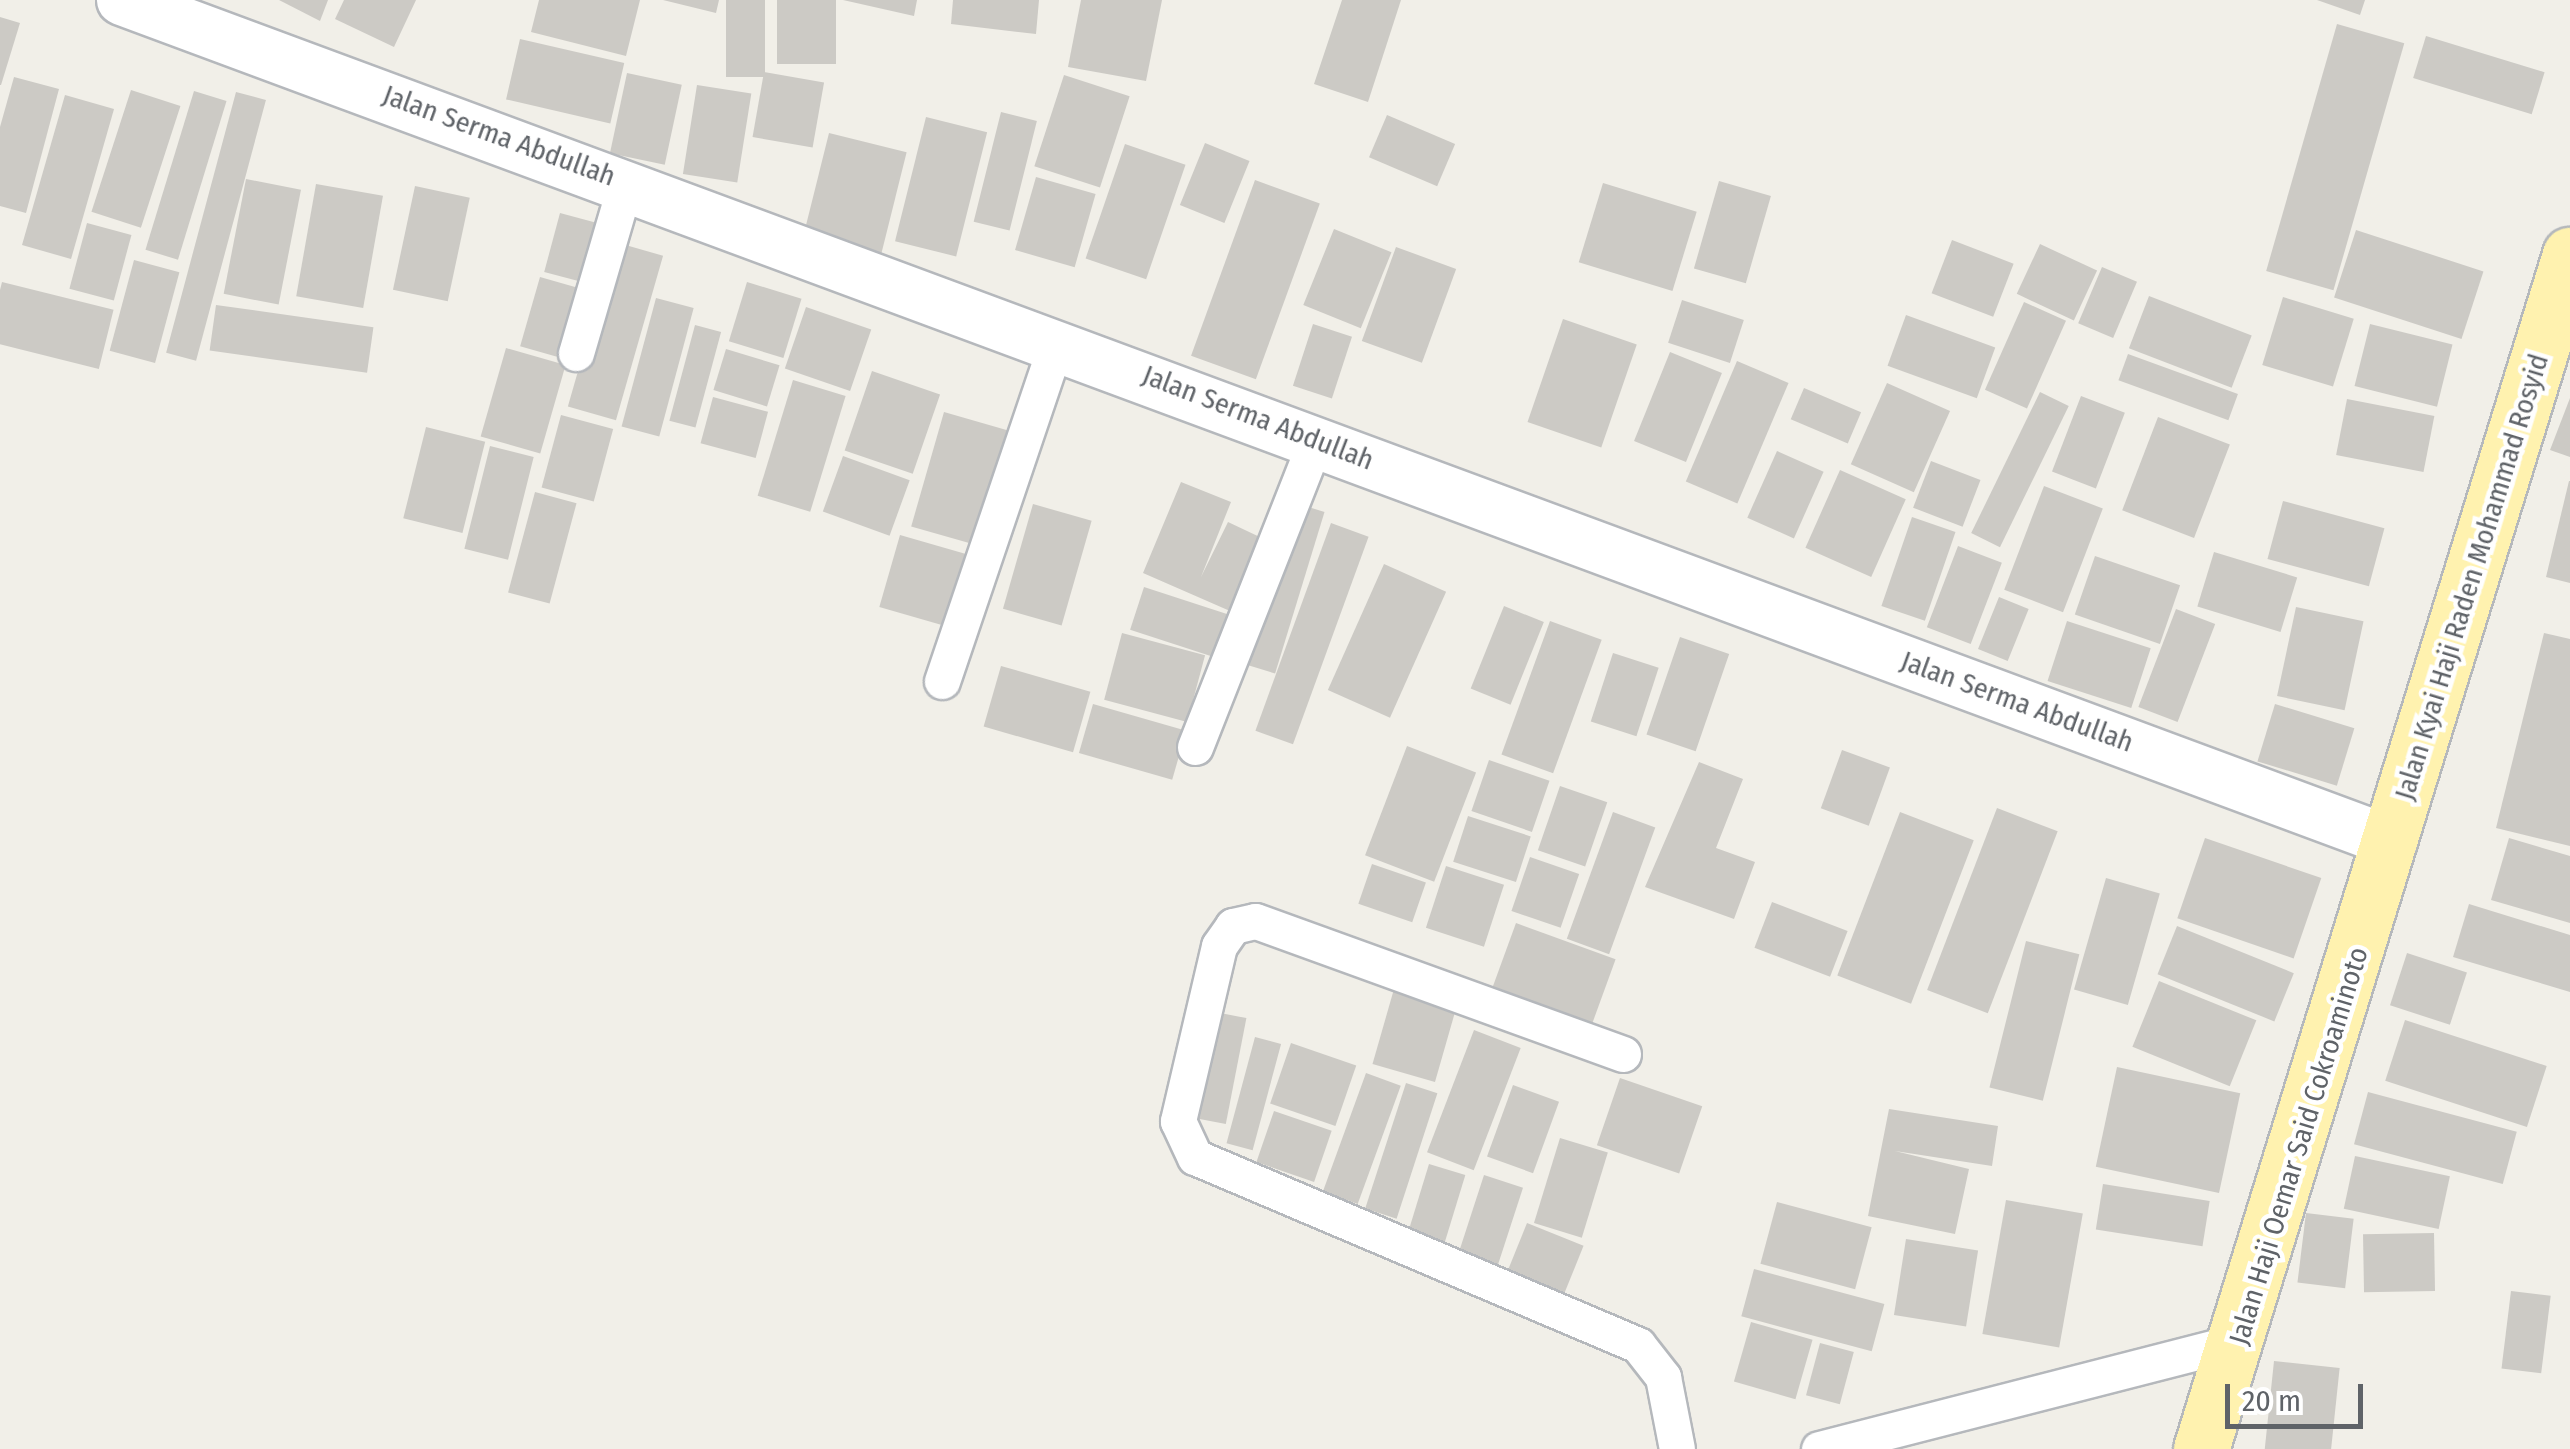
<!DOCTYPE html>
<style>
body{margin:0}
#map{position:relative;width:2570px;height:1449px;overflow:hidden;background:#f1efe8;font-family:"Fira Sans Condensed",sans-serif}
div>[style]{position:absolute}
.building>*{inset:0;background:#cccac5;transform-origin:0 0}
.roads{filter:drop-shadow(2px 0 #b5b8bc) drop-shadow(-2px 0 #b5b8bc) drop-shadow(0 2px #b5b8bc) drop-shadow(0 -2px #b5b8bc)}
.minor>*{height:35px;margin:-17.5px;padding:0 17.5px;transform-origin:17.5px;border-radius:17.5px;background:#fff}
.secondary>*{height:50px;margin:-25px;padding:0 25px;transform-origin:25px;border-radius:25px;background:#fff}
.primary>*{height:55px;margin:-27.5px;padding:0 27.5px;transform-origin:27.5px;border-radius:27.5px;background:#fff2af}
span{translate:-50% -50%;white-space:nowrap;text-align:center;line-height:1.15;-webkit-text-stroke:9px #fff;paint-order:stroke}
.street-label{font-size:28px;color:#5f6368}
.scale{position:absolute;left:2225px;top:1384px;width:138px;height:45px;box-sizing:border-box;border:5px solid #5f6368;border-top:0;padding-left:12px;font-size:30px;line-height:35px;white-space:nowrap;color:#5f6368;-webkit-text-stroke:8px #fff;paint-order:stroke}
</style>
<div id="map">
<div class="building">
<div style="clip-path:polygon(279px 0,328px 0,320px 21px)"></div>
<div style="clip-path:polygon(344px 0,416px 0,394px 47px,335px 19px)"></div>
<div style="clip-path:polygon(539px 0,640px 0,626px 56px,531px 32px)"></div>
<div style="clip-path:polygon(663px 0,719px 0,716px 13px)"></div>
<div style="left:726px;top:0;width:39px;height:77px"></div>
<div style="left:777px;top:0;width:59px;height:64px"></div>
<div style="clip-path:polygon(843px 0,917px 0,914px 16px)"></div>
<div style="clip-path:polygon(953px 0,1039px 0,1036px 34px,951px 24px)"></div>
<div style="clip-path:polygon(1081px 0,1162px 0,1146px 81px,1068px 67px)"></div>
<div style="clip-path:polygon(1342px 0,1401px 0,1368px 102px,1314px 84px)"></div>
<div style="clip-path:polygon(2317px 0,2365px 0,2360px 15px)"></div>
<div style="clip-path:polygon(0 17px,20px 23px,1px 85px,0 85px)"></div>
<div style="left:2337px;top:24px;width:70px;height:257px;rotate:16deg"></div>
<div style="left:2426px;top:36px;width:124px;height:44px;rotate:17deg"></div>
<div style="left:520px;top:39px;width:107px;height:62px;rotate:13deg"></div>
<div style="left:764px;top:72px;width:61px;height:66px;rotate:10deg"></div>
<div style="left:627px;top:73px;width:56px;height:82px;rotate:12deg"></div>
<div style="left:1064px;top:75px;width:69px;height:96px;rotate:18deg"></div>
<div style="clip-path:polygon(14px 77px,59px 89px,26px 213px,0 206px,0 127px)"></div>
<div style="left:697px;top:85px;width:55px;height:90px;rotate:9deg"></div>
<div style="left:131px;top:90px;width:52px;height:128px;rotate:18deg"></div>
<div style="left:194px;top:91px;width:34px;height:166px;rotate:17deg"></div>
<div style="left:236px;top:92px;width:31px;height:270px;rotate:15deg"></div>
<div style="left:65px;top:95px;width:51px;height:156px;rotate:16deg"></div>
<div style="left:1001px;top:112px;width:37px;height:113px;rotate:14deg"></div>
<div style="left:1387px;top:115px;width:74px;height:46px;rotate:23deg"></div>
<div style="left:926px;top:117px;width:63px;height:128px;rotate:14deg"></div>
<div style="left:829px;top:133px;width:80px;height:104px;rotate:14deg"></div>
<div style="left:1205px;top:143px;width:48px;height:67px;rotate:22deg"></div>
<div style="left:1125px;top:144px;width:64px;height:121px;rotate:19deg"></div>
<div style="left:1036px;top:177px;width:62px;height:76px;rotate:16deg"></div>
<div style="left:246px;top:179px;width:56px;height:117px;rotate:11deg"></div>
<div style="left:1255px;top:180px;width:69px;height:187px;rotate:20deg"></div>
<div style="left:1719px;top:181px;width:54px;height:91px;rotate:16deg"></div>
<div style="left:1603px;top:183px;width:98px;height:83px;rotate:17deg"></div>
<div style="left:316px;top:184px;width:68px;height:114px;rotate:10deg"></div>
<div style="left:415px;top:186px;width:56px;height:106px;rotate:12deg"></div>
<div style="left:560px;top:213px;width:50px;height:61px;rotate:15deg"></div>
<div style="left:87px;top:223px;width:46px;height:68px;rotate:15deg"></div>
<div style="left:1334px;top:229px;width:62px;height:82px;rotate:22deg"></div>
<div style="left:2356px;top:230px;width:134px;height:71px;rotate:18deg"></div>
<div style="left:1952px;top:240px;width:66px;height:57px;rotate:21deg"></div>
<div style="left:615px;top:242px;width:50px;height:171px;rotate:16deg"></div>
<div style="left:2040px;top:244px;width:63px;height:55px;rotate:25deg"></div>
<div style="left:1396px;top:247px;width:64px;height:100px;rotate:20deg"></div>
<div style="left:134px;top:260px;width:47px;height:94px;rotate:15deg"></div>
<div style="left:2102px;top:267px;width:38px;height:61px;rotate:23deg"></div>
<div style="left:540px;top:277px;width:51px;height:72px;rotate:16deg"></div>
<div style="left:2px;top:282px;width:115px;height:61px;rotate:14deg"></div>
<div style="left:747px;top:282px;width:57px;height:62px;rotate:17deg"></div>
<div style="left:2149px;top:296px;width:110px;height:56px;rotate:21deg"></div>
<div style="left:2283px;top:297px;width:74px;height:71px;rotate:17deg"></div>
<div style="left:656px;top:298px;width:39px;height:133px;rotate:15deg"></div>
<div style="left:1682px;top:300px;width:65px;height:45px;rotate:18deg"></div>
<div style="left:2024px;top:302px;width:46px;height:96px;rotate:24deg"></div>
<div style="left:216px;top:305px;width:159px;height:46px;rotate:8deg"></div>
<div style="left:806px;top:307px;width:69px;height:65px;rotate:19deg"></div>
<div style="left:1906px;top:315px;width:95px;height:54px;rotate:20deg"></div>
<div style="left:1563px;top:319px;width:78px;height:109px;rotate:19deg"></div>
<div style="left:1313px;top:324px;width:41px;height:65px;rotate:18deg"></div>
<div style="left:2370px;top:324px;width:85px;height:64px;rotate:14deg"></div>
<div style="left:695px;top:325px;width:27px;height:99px;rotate:15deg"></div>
<div style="left:506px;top:348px;width:62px;height:92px;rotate:16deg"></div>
<div style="left:726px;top:349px;width:56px;height:43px;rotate:17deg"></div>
<div style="left:1670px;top:352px;width:56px;height:96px;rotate:22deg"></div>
<div style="left:2128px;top:354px;width:117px;height:28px;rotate:20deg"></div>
<div style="left:1737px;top:361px;width:56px;height:131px;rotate:23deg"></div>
<div style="left:872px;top:371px;width:72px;height:84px;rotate:19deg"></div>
<div style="left:793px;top:380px;width:55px;height:121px;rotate:17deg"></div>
<div style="left:1887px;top:383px;width:69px;height:89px;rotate:24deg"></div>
<div style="left:1804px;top:388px;width:62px;height:34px;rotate:23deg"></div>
<div style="left:2040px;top:392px;width:32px;height:157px;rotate:26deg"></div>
<div style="left:2081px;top:396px;width:47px;height:81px;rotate:21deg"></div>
<div style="left:713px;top:397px;width:57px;height:48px;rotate:15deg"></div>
<div style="clip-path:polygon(2570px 398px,2570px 457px,2550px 450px)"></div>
<div style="left:2347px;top:399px;width:89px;height:57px;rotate:11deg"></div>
<div style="left:944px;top:412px;width:74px;height:119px;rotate:16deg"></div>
<div style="left:561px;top:415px;width:54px;height:75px;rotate:15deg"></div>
<div style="left:2158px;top:417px;width:77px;height:100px;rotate:21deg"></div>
<div style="left:426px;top:427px;width:61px;height:94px;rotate:14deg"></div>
<div style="left:490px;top:446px;width:45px;height:106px;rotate:14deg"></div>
<div style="left:1777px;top:451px;width:51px;height:73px;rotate:24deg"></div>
<div style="left:843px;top:456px;width:71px;height:59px;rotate:20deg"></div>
<div style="left:1931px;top:461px;width:53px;height:50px;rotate:21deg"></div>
<div style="left:1840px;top:470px;width:72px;height:85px;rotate:24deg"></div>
<div style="clip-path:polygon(2569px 481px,2570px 481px,2570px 583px,2546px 577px)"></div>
<div style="clip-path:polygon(1181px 482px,1231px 502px,1201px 577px,1228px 522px,1264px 539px,1230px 611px,1143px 573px)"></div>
<div style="left:2044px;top:486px;width:63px;height:111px;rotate:21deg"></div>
<div style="left:535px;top:492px;width:43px;height:104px;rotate:15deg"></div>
<div style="left:2283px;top:501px;width:105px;height:60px;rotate:15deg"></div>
<div style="left:1292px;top:502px;width:34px;height:169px;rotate:17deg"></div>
<div style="left:1033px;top:504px;width:61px;height:109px;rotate:16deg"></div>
<div style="left:1912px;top:517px;width:46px;height:94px;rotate:19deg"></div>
<div style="left:1331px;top:523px;width:40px;height:221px;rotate:20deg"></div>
<div style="left:900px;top:535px;width:74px;height:75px;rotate:16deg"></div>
<div style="left:1958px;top:546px;width:47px;height:87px;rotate:21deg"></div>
<div style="left:2214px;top:552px;width:87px;height:57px;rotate:17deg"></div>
<div style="left:2095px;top:556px;width:90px;height:62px;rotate:19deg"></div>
<div style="left:1384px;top:564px;width:68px;height:138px;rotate:24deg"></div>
<div style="left:1144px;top:587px;width:92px;height:45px;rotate:18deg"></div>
<div style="left:1999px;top:597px;width:32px;height:56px;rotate:22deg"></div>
<div style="left:1504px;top:606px;width:43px;height:89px;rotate:22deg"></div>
<div style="left:2296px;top:607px;width:69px;height:91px;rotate:12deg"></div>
<div style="left:2176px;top:609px;width:42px;height:105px;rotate:21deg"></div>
<div style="left:1550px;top:621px;width:55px;height:142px;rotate:20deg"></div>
<div style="left:2067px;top:621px;width:88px;height:63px;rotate:18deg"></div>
<div style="left:1122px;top:633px;width:86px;height:69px;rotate:15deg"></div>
<div style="clip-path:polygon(2544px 633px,2570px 639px,2570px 846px,2496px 828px)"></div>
<div style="left:1680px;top:637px;width:52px;height:103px;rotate:19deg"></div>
<div style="left:1613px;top:653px;width:48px;height:72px;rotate:18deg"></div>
<div style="left:1001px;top:666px;width:93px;height:63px;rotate:16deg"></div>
<div style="left:1093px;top:704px;width:97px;height:51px;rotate:16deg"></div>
<div style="left:2275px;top:704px;width:83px;height:60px;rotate:17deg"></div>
<div style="left:1407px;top:746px;width:74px;height:117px;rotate:21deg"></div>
<div style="left:1842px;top:750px;width:51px;height:62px;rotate:20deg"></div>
<div style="left:1489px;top:760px;width:64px;height:54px;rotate:19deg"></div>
<div style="clip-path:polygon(1699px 762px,1743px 779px,1716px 848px,1755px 862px,1734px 919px,1645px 887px)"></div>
<div style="left:1560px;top:786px;width:50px;height:68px;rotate:19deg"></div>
<div style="left:1997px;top:808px;width:65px;height:195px;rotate:21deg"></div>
<div style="left:1613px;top:812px;width:45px;height:135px;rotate:20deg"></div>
<div style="left:1900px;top:812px;width:79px;height:175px;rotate:21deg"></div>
<div style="left:1468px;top:816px;width:66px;height:48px;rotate:18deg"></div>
<div style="left:2205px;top:838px;width:123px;height:85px;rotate:19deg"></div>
<div style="clip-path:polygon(2509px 838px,2570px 856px,2570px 923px,2491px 900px)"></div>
<div style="left:1530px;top:857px;width:52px;height:57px;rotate:19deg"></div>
<div style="left:1372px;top:864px;width:57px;height:42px;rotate:19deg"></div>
<div style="left:1446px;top:866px;width:61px;height:65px;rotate:18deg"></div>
<div style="left:2106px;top:878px;width:56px;height:116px;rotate:16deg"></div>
<div style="left:1772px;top:902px;width:81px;height:49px;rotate:21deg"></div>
<div style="clip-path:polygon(2469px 904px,2570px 935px,2570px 992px,2453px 957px)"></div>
<div style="left:1516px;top:923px;width:106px;height:77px;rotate:20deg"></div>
<div style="left:2177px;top:926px;width:126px;height:52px;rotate:22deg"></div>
<div style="left:2026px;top:941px;width:55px;height:151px;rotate:14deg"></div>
<div style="left:2407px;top:953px;width:63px;height:55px;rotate:18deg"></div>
<div style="left:2159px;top:981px;width:105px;height:71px;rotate:22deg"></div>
<div style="left:1394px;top:989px;width:65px;height:78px;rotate:16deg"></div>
<div style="left:1215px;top:1012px;width:32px;height:108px;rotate:11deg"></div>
<div style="left:2405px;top:1020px;width:149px;height:64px;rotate:18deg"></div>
<div style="left:1474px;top:1030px;width:50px;height:131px;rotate:21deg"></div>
<div style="left:1255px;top:1037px;width:27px;height:110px;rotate:15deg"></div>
<div style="left:1291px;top:1043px;width:69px;height:64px;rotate:19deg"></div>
<div style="left:2117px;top:1067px;width:126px;height:102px;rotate:12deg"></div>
<div style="left:1366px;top:1073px;width:37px;height:126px;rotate:20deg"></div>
<div style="left:1620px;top:1078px;width:87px;height:71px;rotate:19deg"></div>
<div style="left:1406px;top:1083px;width:33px;height:132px;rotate:18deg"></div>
<div style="left:1513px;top:1085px;width:49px;height:76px;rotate:20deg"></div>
<div style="left:2368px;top:1092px;width:154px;height:54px;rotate:15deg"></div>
<div style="clip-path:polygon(1889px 1109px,1998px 1126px,1992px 1166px,1895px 1151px,1969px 1169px,1955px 1234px,1868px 1216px)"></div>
<div style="left:1274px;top:1111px;width:61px;height:54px;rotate:19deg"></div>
<div style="left:1560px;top:1138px;width:50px;height:89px;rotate:17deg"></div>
<div style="left:2355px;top:1156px;width:97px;height:54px;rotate:12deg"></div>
<div style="left:1429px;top:1164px;width:38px;height:75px;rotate:17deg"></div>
<div style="left:1484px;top:1175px;width:41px;height:90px;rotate:18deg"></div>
<div style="left:2103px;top:1184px;width:108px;height:46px;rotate:9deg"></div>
<div style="left:2006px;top:1200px;width:78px;height:136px;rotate:10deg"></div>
<div style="left:1777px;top:1202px;width:98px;height:64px;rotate:15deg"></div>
<div style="left:2306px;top:1213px;width:48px;height:70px;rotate:7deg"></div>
<div style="left:1527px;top:1223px;width:61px;height:55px;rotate:22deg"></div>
<div style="left:2434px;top:1233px;width:58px;height:71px;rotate:89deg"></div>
<div style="left:1906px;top:1239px;width:73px;height:77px;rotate:9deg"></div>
<div style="left:1754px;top:1269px;width:135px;height:49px;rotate:15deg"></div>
<div style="left:2511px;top:1291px;width:40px;height:78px;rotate:7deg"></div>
<div style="left:1751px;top:1322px;width:64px;height:62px;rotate:16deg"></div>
<div style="left:1820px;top:1343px;width:35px;height:54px;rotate:15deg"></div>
<div style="left:2274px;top:1361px;width:66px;height:89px;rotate:6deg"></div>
</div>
<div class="roads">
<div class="minor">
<div style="left:576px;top:353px;width:178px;rotate:-73.7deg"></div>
<div style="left:942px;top:681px;width:358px;rotate:-71.3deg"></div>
<div style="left:1195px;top:747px;width:330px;rotate:-68.5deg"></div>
<div style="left:1623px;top:1054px;width:391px;rotate:-160.1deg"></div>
<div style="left:1255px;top:921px;width:23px;rotate:167deg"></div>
<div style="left:1233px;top:926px;width:24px;rotate:125deg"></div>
<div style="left:1219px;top:946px;width:180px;rotate:103.2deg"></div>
<div style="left:1178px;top:1121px;width:40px;rotate:65deg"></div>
<div style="left:1195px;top:1157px;width:481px;rotate:23deg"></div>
<div style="left:1638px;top:1345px;width:41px;rotate:52deg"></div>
<div style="left:1663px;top:1377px;width:73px;rotate:79deg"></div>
<div style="left:1819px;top:1449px;width:434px;rotate:-14.4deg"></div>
</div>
<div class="secondary">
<div style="left:122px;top:0;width:2421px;rotate:20.35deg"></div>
</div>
<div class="primary">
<div style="left:2201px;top:1449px;width:1250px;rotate:-72.83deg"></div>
</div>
</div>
<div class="street-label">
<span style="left:499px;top:136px;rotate:20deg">Jalan Serma Abdullah</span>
<span style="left:1258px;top:418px;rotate:21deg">Jalan Serma Abdullah</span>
<span style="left:2472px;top:577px;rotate:-73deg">Jalan Kyai Haji Raden Mohammad Rosyid</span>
<span style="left:2017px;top:702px;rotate:20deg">Jalan Serma Abdullah</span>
<span style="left:2299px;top:1146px;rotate:-73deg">Jalan Haji Oemar Said Cokroaminoto</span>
</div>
<div class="scale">20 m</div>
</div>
